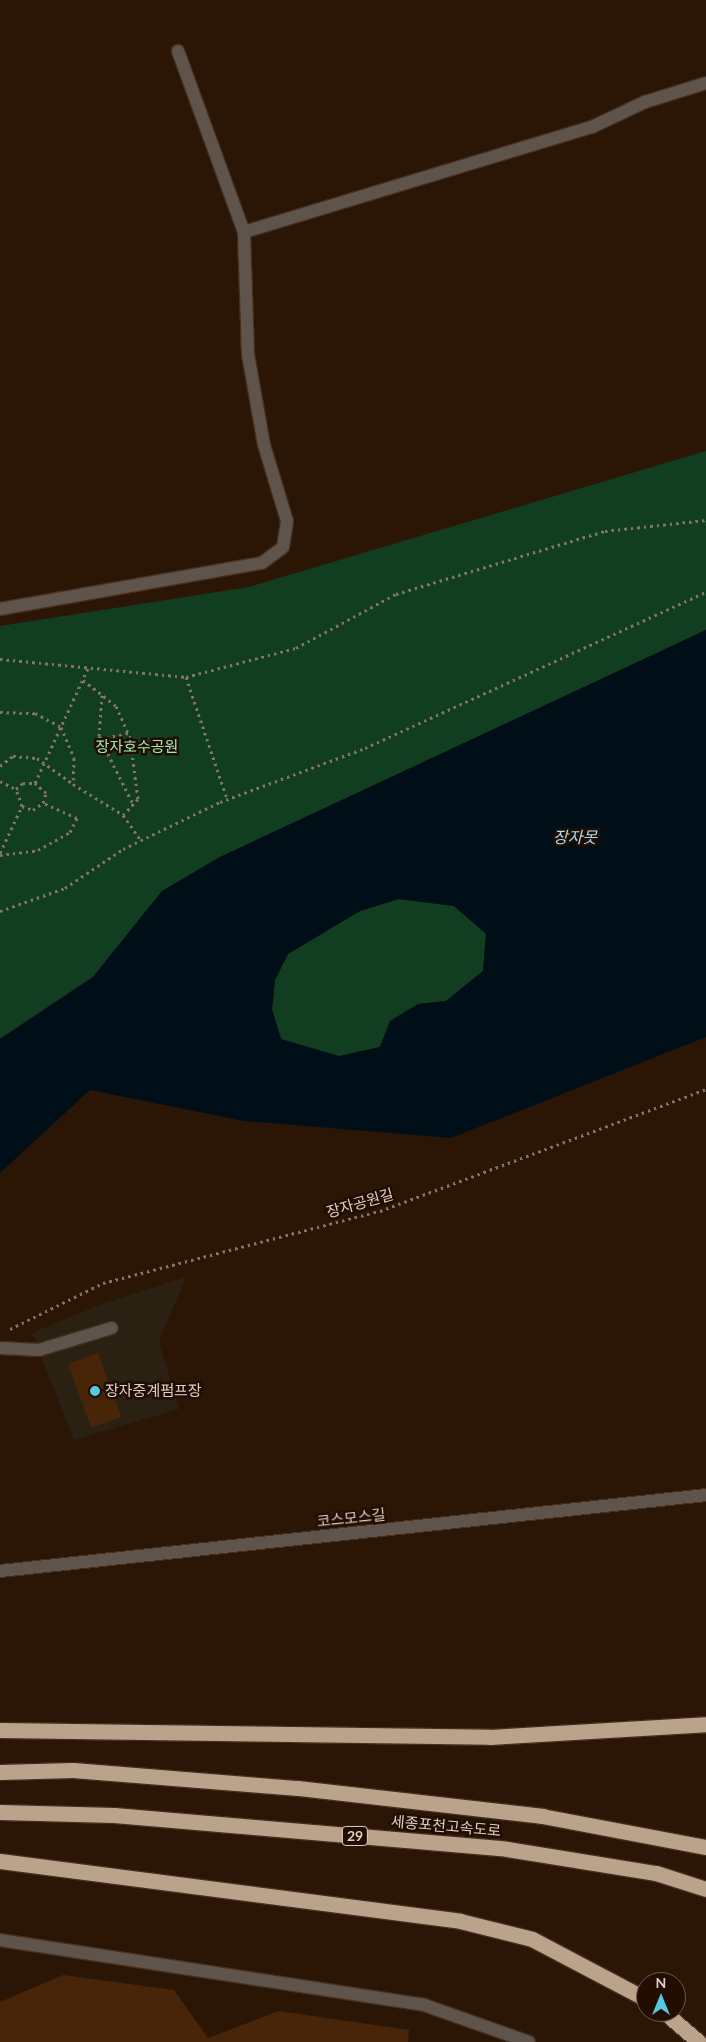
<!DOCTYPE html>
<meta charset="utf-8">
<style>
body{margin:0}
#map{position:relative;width:706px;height:2042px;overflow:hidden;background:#2b1606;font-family:Lato,"Noto Sans KR",sans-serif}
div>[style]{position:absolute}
.industrial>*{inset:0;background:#2b2112}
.green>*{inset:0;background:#113e20}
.water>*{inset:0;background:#000f17}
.building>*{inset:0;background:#482508;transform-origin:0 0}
.path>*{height:3px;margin-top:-1.5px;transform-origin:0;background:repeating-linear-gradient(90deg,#857367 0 2.5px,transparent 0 6.5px)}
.roads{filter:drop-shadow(1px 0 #443021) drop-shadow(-1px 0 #443021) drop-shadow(0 1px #443021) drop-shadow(0 -1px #443021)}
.minor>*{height:12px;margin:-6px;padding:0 6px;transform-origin:6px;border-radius:6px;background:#5e544b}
.highway>*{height:15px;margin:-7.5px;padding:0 7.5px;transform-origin:7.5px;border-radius:7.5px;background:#bba38b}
.dots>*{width:14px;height:14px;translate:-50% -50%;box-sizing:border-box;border:2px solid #210d01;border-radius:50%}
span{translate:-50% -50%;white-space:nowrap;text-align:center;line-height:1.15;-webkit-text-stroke:5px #210d01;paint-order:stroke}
.shield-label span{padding:1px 4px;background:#210d01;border:1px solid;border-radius:4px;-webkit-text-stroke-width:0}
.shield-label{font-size:14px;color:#dfd0c6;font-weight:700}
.park-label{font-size:15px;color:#9ceaae}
.street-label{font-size:15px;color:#dfd0c6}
.poi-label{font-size:15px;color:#dfd0c6}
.left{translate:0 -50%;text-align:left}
.water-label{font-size:16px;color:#a3ddf5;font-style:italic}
.north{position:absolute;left:636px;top:1972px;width:50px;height:50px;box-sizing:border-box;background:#210d01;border:1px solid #6d5b50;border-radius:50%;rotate:0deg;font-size:14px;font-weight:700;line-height:20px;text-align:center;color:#dfd0c6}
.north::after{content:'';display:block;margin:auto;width:18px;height:22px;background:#55cadf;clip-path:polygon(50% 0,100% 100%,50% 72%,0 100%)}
</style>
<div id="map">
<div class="industrial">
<div style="clip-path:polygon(186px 1277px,159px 1341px,179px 1409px,74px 1440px,32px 1333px,104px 1303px)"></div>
</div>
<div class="green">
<div style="clip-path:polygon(706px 451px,706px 630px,220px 857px,162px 891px,93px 977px,0 1039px,0 626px,249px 587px)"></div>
<div style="clip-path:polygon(399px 899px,454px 906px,486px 934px,483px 971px,446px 1001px,418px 1004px,390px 1021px,380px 1047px,339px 1057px,281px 1039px,272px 1009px,275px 980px,288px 954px,360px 911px)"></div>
</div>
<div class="water">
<div style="clip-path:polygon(evenodd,706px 630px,706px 1037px,451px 1138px,244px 1121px,90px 1090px,0 1173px,0 1039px,93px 977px,162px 891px,220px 857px,706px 630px,399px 899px,454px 906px,486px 934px,483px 971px,446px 1001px,418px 1004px,390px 1021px,380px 1047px,339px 1056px,281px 1039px,272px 1009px,275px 980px,288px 954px,360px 911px,399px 899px)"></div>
</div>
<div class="building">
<div style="left:98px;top:1353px;width:68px;height:32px;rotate:70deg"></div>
<div style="clip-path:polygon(63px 1975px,174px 1990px,208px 2038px,279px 2011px,409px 2030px,408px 2042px,0 2042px,0 2002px)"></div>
</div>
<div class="path">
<div style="left:0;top:659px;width:187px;rotate:5.5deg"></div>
<div style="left:186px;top:677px;width:129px;rotate:71.4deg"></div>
<div style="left:186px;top:677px;width:114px;rotate:-14.8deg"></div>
<div style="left:296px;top:648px;width:114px;rotate:-28.4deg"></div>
<div style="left:396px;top:594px;width:218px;rotate:-16.8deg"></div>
<div style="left:605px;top:531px;width:102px;rotate:-6.2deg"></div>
<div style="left:83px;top:680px;width:42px;rotate:38.2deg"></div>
<div style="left:116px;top:706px;width:35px;rotate:66deg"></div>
<div style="left:130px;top:738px;width:62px;rotate:82.5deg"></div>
<div style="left:138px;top:799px;width:22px;rotate:133deg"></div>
<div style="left:102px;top:695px;width:41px;rotate:94.2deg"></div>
<div style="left:99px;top:736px;width:76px;rotate:63.4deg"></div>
<div style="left:0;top:712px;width:35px;rotate:2deg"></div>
<div style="left:35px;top:713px;width:30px;rotate:28deg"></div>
<div style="left:61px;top:727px;width:34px;rotate:67deg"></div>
<div style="left:74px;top:758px;width:26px;rotate:92deg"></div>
<div style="left:73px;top:784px;width:59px;rotate:31.8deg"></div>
<div style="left:123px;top:815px;width:32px;rotate:55deg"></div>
<div style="left:100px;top:739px;width:29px;rotate:-12deg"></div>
<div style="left:0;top:766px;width:16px;rotate:-38deg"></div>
<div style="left:13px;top:756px;width:24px;rotate:5deg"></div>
<div style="left:37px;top:758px;width:44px;rotate:35.8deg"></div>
<div style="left:0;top:781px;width:18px;rotate:27deg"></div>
<div style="left:22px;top:806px;width:12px;rotate:20deg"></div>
<div style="left:33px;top:810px;width:12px;rotate:-35deg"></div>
<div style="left:43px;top:803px;width:10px;rotate:-73deg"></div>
<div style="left:46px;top:793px;width:15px;rotate:-138deg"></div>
<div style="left:0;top:853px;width:52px;rotate:-64.9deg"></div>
<div style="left:22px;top:806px;width:18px;rotate:-109deg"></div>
<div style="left:16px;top:789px;width:9px;rotate:-41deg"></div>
<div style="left:23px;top:783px;width:12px"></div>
<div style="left:35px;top:783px;width:129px;rotate:-65.2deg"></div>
<div style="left:0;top:855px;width:38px;rotate:-7deg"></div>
<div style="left:38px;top:850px;width:37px;rotate:-29deg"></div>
<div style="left:70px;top:832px;width:16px;rotate:-63deg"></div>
<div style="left:77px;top:818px;width:37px;rotate:-156deg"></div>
<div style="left:0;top:911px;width:69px;rotate:-19.5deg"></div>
<div style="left:65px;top:888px;width:70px;rotate:-33.9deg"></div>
<div style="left:123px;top:849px;width:108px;rotate:-25.9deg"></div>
<div style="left:220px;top:802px;width:155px;rotate:-20.4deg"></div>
<div style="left:365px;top:748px;width:375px;rotate:-24.6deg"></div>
<div style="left:10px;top:1329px;width:104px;rotate:-26.3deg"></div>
<div style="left:103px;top:1283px;width:286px;rotate:-14.6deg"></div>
<div style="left:380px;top:1211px;width:348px;rotate:-20.5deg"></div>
</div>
<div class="roads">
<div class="minor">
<div style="left:178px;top:51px;width:193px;rotate:70deg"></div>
<div style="left:0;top:609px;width:266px;rotate:-10deg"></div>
<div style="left:262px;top:563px;width:26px;rotate:-37deg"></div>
<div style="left:283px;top:547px;width:26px;rotate:-81deg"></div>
<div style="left:287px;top:521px;width:79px;rotate:-106.8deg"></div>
<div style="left:264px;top:445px;width:92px;rotate:-100deg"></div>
<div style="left:248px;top:354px;width:122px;rotate:-91.9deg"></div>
<div style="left:244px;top:232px;width:363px;rotate:-16.8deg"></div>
<div style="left:592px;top:127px;width:59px;rotate:-25.3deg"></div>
<div style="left:645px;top:102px;width:64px;rotate:-17.3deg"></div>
<div style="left:0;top:1348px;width:39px;rotate:3deg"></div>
<div style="left:39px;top:1350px;width:76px;rotate:-16.8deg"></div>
<div style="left:0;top:1571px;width:710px;rotate:-6.14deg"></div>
<div style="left:0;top:1940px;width:429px;rotate:8.7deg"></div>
<div style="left:424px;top:2005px;width:111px;rotate:19.4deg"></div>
</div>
<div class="highway">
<div style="left:0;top:1730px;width:490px;rotate:0.8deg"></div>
<div style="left:490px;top:1737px;width:216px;rotate:-3.4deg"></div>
<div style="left:0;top:1772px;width:73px;rotate:-1.6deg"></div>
<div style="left:73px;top:1770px;width:226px;rotate:4.6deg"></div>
<div style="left:298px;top:1788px;width:246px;rotate:6.5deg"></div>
<div style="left:542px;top:1816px;width:167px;rotate:10.7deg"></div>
<div style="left:0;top:1812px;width:114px;rotate:1.5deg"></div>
<div style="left:114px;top:1815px;width:394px;rotate:4.9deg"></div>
<div style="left:507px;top:1849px;width:151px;rotate:9.2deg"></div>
<div style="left:656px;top:1873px;width:52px;rotate:17.7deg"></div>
<div style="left:0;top:1861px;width:464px;rotate:7.4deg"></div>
<div style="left:460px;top:1921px;width:74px;rotate:14deg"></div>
<div style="left:532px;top:1939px;width:129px;rotate:27.8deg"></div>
<div style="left:664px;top:2012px;width:46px;rotate:40.6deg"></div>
</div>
</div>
<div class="dots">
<div style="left:95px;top:1391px;background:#55cadf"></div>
</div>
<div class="shield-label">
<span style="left:355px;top:1836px">29</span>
</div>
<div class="park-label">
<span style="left:137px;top:747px">장자호수공원</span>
</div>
<div class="street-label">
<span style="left:360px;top:1203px;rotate:-16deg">장자공원길</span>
<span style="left:351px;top:1518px;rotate:-6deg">코스모스길</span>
<span style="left:446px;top:1826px;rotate:5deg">세종포천고속도로</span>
</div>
<div class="poi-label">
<span class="left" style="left:105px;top:1391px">장자중계펌프장</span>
</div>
<div class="water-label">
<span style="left:575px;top:837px">장자못</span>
</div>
<div class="north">N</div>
</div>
